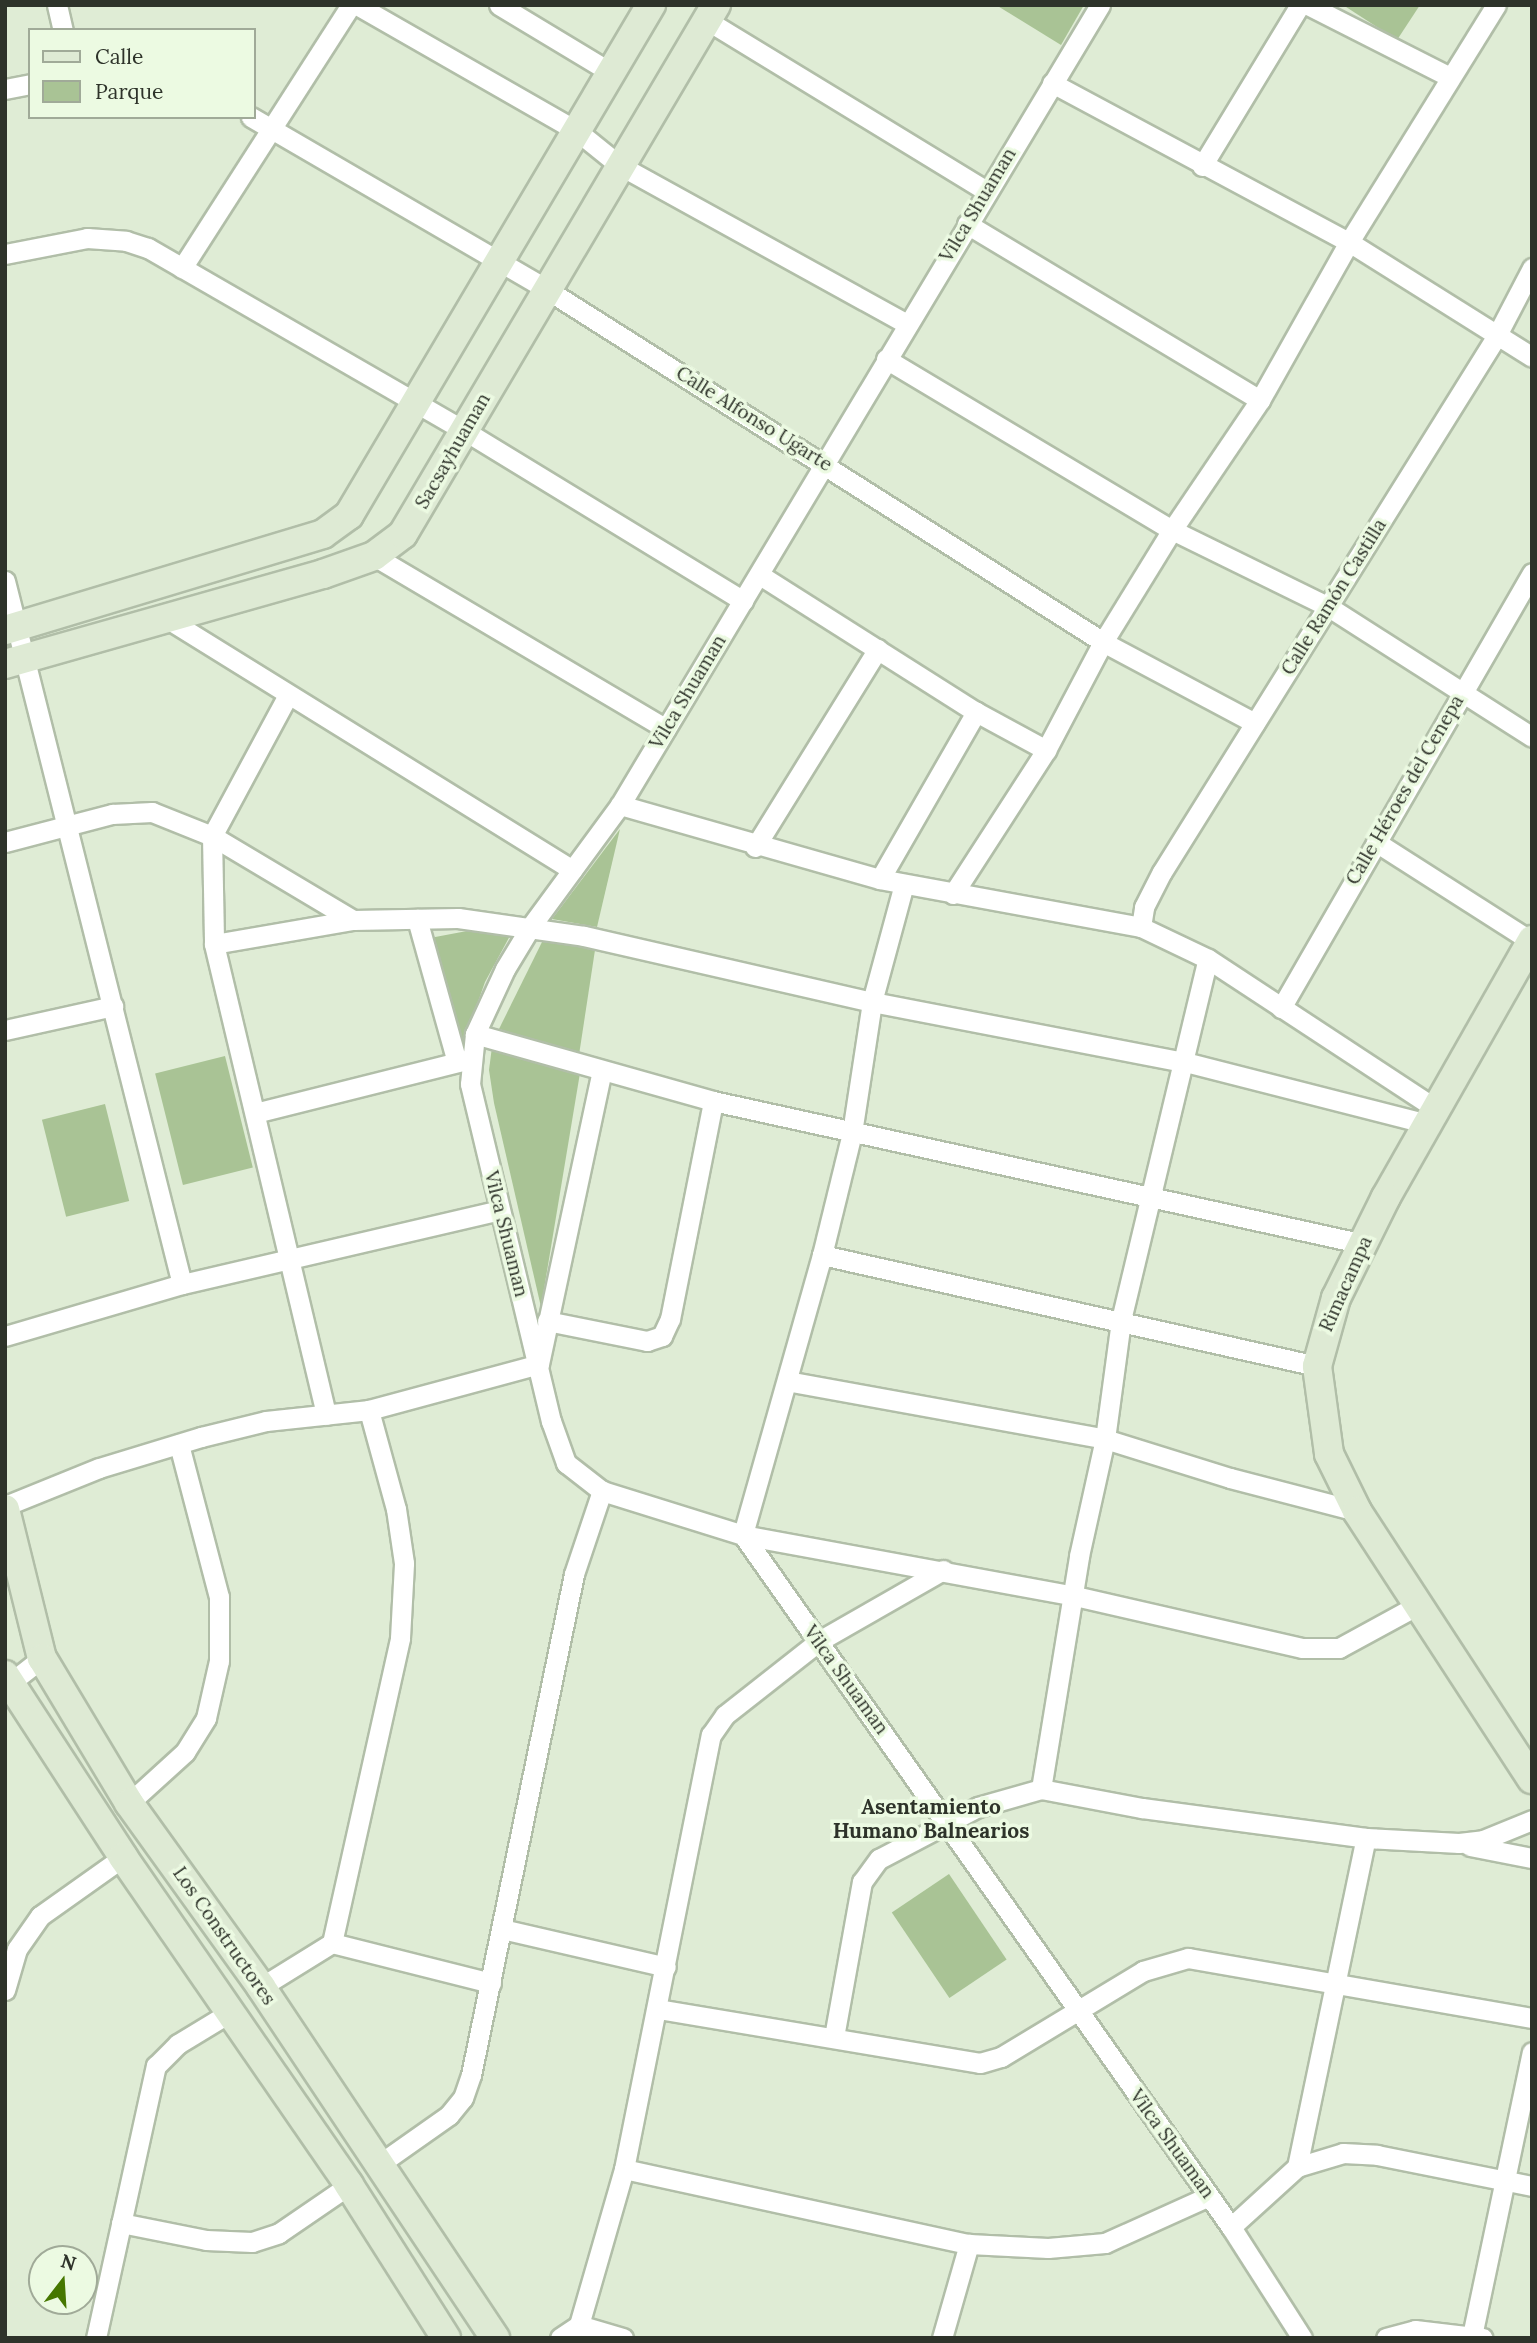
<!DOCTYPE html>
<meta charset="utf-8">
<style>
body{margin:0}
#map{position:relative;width:1537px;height:2343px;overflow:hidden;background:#dfecd5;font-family:Lora,serif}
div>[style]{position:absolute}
.green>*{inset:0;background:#a9c395;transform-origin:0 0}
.roads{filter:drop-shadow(2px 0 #b1bea8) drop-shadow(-2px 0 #b1bea8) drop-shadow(0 2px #b1bea8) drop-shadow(0 -2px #b1bea8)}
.street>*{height:19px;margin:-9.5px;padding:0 9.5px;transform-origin:9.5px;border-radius:9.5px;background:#fff}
.secondary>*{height:28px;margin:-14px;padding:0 14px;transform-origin:14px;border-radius:14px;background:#deead4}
span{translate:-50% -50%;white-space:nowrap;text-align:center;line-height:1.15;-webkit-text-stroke:7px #ecfae2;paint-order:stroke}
.street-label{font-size:19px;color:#2e332a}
.neighbourhood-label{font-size:21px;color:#2e332a;font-weight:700}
.frame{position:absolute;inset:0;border:7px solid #2e332a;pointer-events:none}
.legend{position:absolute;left:28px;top:28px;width:228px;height:91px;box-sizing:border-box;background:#ecfae2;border:2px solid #a0aa98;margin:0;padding:9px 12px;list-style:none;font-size:21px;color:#2e332a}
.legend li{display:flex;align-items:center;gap:14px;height:35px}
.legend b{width:35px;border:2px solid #a0aa98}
.north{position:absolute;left:28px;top:2245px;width:70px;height:70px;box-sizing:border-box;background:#ecfae2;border:2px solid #a0aa98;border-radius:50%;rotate:17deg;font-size:19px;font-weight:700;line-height:28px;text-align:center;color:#2e332a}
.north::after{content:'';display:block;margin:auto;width:24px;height:32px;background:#467700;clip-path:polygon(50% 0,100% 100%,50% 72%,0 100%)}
</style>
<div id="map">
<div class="green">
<div style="clip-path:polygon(996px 5px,1084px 5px,1061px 45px)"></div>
<div style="clip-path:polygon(1343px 5px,1420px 5px,1397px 40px)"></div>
<div style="clip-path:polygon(620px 829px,597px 927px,552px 919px)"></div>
<div style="clip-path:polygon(467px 931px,511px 934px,485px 982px,461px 1050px,430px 938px)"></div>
<div style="clip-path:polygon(543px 940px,595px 950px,579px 1055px,499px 1029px)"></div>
<div style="clip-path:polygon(492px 1047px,580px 1073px,541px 1307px,494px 1103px,489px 1070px)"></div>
<div style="left:225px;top:1056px;width:115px;height:72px;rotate:76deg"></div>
<div style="left:105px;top:1104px;width:100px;height:65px;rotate:76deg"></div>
<div style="left:949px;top:1874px;width:103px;height:69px;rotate:56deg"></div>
</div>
<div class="roads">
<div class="street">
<div style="left:57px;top:5px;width:26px;rotate:77deg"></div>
<div style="left:357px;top:5px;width:254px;rotate:29.8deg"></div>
<div style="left:577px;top:131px;width:54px;rotate:39deg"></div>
<div style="left:619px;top:165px;width:329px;rotate:28.9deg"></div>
<div style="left:499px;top:5px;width:130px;rotate:31.1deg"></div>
<div style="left:1100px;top:5px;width:933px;rotate:120.96deg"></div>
<div style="left:620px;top:805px;width:150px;rotate:126.3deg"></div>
<div style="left:531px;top:926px;width:50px;rotate:121.2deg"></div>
<div style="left:505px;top:969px;width:72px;rotate:114.8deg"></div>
<div style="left:475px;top:1034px;width:50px;rotate:95.7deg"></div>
<div style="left:470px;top:1084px;width:347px;rotate:76.5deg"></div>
<div style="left:551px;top:1421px;width:45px;rotate:70.3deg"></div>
<div style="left:566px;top:1463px;width:46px;rotate:37.9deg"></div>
<div style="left:602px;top:1491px;width:148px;rotate:17.3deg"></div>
<div style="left:743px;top:1535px;width:847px;rotate:54.81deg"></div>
<div style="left:1231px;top:2227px;width:132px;rotate:57.4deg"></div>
<div style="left:1308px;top:5px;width:159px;rotate:26.9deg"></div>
<div style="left:708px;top:21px;width:327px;rotate:31.4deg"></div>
<div style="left:1052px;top:83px;width:337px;rotate:28.2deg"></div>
<div style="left:1349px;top:242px;width:216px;rotate:32.1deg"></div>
<div style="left:5px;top:89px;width:25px;rotate:-11deg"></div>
<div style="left:251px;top:117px;width:341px;rotate:30.2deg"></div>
<div style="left:546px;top:289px;width:659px;rotate:32.36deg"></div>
<div style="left:1103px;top:642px;width:172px;rotate:28.1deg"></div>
<div style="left:1202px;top:166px;width:188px;rotate:-58.7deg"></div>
<div style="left:967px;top:224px;width:342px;rotate:31deg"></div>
<div style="left:5px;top:254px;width:84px;rotate:-11deg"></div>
<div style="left:87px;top:238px;width:39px;rotate:4deg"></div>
<div style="left:126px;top:241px;width:23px;rotate:18deg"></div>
<div style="left:148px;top:248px;width:366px;rotate:30deg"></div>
<div style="left:465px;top:431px;width:326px;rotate:31.4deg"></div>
<div style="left:182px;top:268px;width:313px;rotate:-57.3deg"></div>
<div style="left:886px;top:359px;width:333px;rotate:30.9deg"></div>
<div style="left:1172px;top:530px;width:175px;rotate:26.1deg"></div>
<div style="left:1329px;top:607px;width:241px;rotate:32.6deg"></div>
<div style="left:374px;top:556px;width:339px;rotate:30.6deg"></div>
<div style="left:760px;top:575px;width:256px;rotate:32.4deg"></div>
<div style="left:976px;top:712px;width:80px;rotate:28.5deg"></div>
<div style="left:5px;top:581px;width:725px;rotate:75.87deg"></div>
<div style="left:166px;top:618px;width:478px;rotate:31.8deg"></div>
<div style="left:288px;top:695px;width:160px;rotate:118.3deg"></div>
<div style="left:212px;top:836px;width:108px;rotate:88.9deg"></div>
<div style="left:214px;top:944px;width:484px;rotate:76.6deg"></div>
<div style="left:620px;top:805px;width:270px;rotate:15.9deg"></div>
<div style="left:880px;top:879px;width:265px;rotate:10.4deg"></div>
<div style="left:1141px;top:927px;width:74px;rotate:25.5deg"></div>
<div style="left:1208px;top:959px;width:273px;rotate:33.3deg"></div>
<div style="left:5px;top:842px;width:111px;rotate:-14.7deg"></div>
<div style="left:112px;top:814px;width:40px;rotate:-2.9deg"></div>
<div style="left:152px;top:812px;width:65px;rotate:21.8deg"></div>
<div style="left:212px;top:836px;width:164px;rotate:30.8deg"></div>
<div style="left:353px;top:920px;width:105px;rotate:-1.1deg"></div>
<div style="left:458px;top:918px;width:127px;rotate:8.1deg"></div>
<div style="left:584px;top:936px;width:295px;rotate:12.9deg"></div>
<div style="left:872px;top:1002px;width:319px;rotate:10.9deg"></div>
<div style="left:1185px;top:1062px;width:251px;rotate:14.3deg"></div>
<div style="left:1376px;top:842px;width:184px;rotate:32.6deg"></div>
<div style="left:755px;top:847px;width:233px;rotate:-58.2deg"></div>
<div style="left:880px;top:879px;width:193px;rotate:-60.1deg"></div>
<div style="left:904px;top:884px;width:122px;rotate:105.2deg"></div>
<div style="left:872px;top:1002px;width:133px;rotate:98.7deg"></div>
<div style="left:852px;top:1133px;width:126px;rotate:103.8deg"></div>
<div style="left:822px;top:1255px;width:291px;rotate:105.8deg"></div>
<div style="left:743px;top:1535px;width:338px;rotate:10.4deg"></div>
<div style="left:1075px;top:1596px;width:233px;rotate:12.9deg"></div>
<div style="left:1302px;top:1648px;width:37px"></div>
<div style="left:1339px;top:1648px;width:88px;rotate:-28.6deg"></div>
<div style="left:953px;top:894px;width:171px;rotate:-57.1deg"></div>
<div style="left:1046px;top:750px;width:122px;rotate:-62.2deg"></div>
<div style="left:1103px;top:642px;width:132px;rotate:-58.4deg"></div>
<div style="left:1172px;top:530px;width:157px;rotate:-55.9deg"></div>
<div style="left:1260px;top:400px;width:181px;rotate:-60.6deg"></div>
<div style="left:1349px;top:242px;width:279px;rotate:-58.2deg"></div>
<div style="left:417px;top:919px;width:148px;rotate:74.4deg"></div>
<div style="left:1141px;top:927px;width:20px;rotate:-81deg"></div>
<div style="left:1144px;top:907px;width:39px;rotate:-63deg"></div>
<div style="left:1162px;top:872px;width:631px;rotate:-58.02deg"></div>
<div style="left:1496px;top:337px;width:78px;rotate:-62.4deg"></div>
<div style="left:214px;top:944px;width:141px;rotate:-9.8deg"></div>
<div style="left:1281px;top:1008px;width:502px;rotate:-60.01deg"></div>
<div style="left:5px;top:1030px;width:111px;rotate:-12.5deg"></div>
<div style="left:475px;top:1034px;width:247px;rotate:15.7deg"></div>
<div style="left:713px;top:1101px;width:667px;rotate:12.39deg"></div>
<div style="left:255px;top:1113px;width:222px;rotate:-14.1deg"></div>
<div style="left:822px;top:1255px;width:507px;rotate:12.64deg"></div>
<div style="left:547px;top:1321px;width:102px;rotate:11.3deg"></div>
<div style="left:647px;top:1341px;width:16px;rotate:-18deg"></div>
<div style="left:662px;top:1336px;width:19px;rotate:-65deg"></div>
<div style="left:670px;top:1319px;width:222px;rotate:-78.8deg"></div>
<div style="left:5px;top:1336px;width:184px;rotate:-16.4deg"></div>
<div style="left:182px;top:1284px;width:326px;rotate:-13.1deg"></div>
<div style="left:787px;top:1381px;width:323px;rotate:10.3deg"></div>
<div style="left:1105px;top:1439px;width:131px;rotate:17.3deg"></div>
<div style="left:1230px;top:1478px;width:131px;rotate:14.6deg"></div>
<div style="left:5px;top:1506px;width:101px;rotate:-22deg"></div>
<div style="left:99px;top:1468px;width:107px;rotate:-16.9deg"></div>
<div style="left:201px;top:1437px;width:67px;rotate:-13.8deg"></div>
<div style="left:266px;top:1421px;width:104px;rotate:-6.1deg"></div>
<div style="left:369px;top:1410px;width:176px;rotate:-15.1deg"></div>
<div style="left:539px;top:1364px;width:300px;rotate:-77.9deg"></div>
<div style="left:5px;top:1687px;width:47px;rotate:-38.1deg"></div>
<div style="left:1041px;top:1789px;width:236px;rotate:-80.7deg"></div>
<div style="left:1079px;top:1556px;width:120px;rotate:-77.5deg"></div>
<div style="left:1105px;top:1439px;width:120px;rotate:-82.3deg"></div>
<div style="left:1121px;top:1320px;width:371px;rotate:-76.5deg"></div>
<div style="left:129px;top:1803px;width:76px;rotate:-42.3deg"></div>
<div style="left:185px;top:1752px;width:40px;rotate:-58deg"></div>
<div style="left:206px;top:1718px;width:58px;rotate:-77.2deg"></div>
<div style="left:219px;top:1661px;width:64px;rotate:-90deg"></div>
<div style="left:219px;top:1597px;width:158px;rotate:-104.7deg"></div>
<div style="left:1470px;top:1846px;width:63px;rotate:11deg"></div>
<div style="left:502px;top:1929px;width:168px;rotate:13deg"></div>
<div style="left:332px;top:1943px;width:164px;rotate:14.1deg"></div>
<div style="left:261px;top:1987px;width:84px;rotate:-31.8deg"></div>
<div style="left:332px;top:1943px;width:312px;rotate:-77.4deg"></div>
<div style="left:400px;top:1638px;width:75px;rotate:-86.9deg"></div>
<div style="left:404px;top:1563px;width:55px;rotate:-98.4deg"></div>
<div style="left:396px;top:1509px;width:103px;rotate:-105.3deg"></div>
<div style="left:5px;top:1990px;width:43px;rotate:-73.7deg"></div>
<div style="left:17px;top:1949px;width:40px;rotate:-55.1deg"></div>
<div style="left:40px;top:1916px;width:102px;rotate:-35.4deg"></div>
<div style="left:658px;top:2009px;width:326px;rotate:9.5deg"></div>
<div style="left:980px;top:2063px;width:22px;rotate:-16deg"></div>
<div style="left:1001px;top:2057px;width:166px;rotate:-31.2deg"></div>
<div style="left:1143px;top:1971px;width:47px;rotate:-16.1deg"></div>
<div style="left:1188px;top:1958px;width:349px;rotate:9.9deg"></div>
<div style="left:834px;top:2037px;width:158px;rotate:-79.8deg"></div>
<div style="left:862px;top:1882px;width:29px;rotate:-54deg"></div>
<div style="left:879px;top:1859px;width:112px;rotate:-27.7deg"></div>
<div style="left:978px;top:1807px;width:66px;rotate:-15.9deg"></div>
<div style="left:1041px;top:1789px;width:103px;rotate:10.7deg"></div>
<div style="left:1142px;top:1808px;width:226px;rotate:7.6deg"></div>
<div style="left:1366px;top:1838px;width:93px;rotate:3.1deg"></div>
<div style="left:1459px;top:1843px;width:24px;rotate:-7deg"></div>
<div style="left:1483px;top:1840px;width:53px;rotate:-22.2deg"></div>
<div style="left:381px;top:2163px;width:83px;rotate:-35.2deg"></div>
<div style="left:449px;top:2115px;width:22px;rotate:-51deg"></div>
<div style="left:463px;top:2098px;width:24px;rotate:-71deg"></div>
<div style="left:471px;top:2075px;width:511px;rotate:-78.38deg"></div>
<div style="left:574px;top:1574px;width:88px;rotate:-71.4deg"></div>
<div style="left:1297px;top:2167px;width:336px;rotate:-78.2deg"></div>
<div style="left:624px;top:2169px;width:353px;rotate:12.3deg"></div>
<div style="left:969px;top:2244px;width:79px;rotate:2.9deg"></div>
<div style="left:1048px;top:2248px;width:57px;rotate:-5deg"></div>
<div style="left:1105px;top:2243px;width:114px;rotate:-24.3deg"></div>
<div style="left:121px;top:2223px;width:87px;rotate:11.3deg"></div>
<div style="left:206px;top:2240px;width:46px;rotate:2.5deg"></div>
<div style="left:252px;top:2242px;width:28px;rotate:-18deg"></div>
<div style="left:279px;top:2233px;width:85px;rotate:-34.4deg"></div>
<div style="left:1231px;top:2227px;width:89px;rotate:-42.3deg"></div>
<div style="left:1297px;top:2167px;width:48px;rotate:-16.9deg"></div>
<div style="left:1343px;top:2153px;width:34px;rotate:3deg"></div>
<div style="left:1377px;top:2155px;width:158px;rotate:11.3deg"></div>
<div style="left:579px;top:2325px;width:162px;rotate:-73.9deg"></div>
<div style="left:624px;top:2169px;width:443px;rotate:-78.7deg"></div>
<div style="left:711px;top:1735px;width:24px;rotate:-55deg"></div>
<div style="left:725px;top:1715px;width:120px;rotate:-38.2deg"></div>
<div style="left:819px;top:1641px;width:143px;rotate:-29.8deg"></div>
<div style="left:1472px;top:2336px;width:290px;rotate:-78.1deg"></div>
<div style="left:96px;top:2338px;width:279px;rotate:-77.6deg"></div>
<div style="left:156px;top:2066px;width:31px;rotate:-45deg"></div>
<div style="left:178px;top:2044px;width:60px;rotate:-31.3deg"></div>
<div style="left:560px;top:2338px;width:23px;rotate:-34deg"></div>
<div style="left:579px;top:2325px;width:46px;rotate:16.5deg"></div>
<div style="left:942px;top:2338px;width:98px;rotate:-74deg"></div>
<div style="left:1386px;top:2338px;width:30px;rotate:-15deg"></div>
<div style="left:1415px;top:2330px;width:68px;rotate:6.7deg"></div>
</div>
<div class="secondary">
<div style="left:5px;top:630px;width:332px;rotate:-16.8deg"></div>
<div style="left:323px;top:534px;width:32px;rotate:-36deg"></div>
<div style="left:349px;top:515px;width:593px;rotate:-59.37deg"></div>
<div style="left:5px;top:664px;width:330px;rotate:-15.8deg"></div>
<div style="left:323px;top:574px;width:54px;rotate:-19.4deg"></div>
<div style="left:374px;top:556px;width:36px;rotate:-37deg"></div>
<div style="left:403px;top:534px;width:615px;rotate:-59.39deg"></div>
<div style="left:1532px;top:940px;width:296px;rotate:119.6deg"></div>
<div style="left:1386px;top:1197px;width:113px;rotate:116.3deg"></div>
<div style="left:1336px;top:1298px;width:71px;rotate:105.6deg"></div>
<div style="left:1317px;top:1366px;width:89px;rotate:82.2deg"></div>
<div style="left:1329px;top:1454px;width:64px;rotate:63.8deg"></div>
<div style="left:1357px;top:1511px;width:320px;rotate:56.9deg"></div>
<div style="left:5px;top:1509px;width:154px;rotate:76.1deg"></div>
<div style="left:42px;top:1658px;width:169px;rotate:59deg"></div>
<div style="left:129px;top:1803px;width:226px;rotate:54.3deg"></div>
<div style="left:261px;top:1987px;width:422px;rotate:56.3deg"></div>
<div style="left:5px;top:1675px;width:217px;rotate:57deg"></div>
<div style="left:123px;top:1857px;width:398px;rotate:55.4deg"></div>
<div style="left:349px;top:2185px;width:181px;rotate:57.6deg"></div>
</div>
</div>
<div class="street-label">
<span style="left:978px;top:205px;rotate:-59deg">Vilca Shuaman</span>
<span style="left:754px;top:419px;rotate:32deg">Calle Alfonso Ugarte</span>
<span style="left:453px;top:451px;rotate:-60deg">Sacsayhuaman</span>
<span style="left:1334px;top:597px;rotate:-58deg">Calle Ramón Castilla</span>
<span style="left:688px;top:692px;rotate:-59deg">Vilca Shuaman</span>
<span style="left:1405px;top:790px;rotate:-60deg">Calle Héroes del Cenepa</span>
<span style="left:506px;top:1234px;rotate:76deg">Vilca Shuaman</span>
<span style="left:1346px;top:1284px;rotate:-66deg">Rimacampa</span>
<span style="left:846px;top:1680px;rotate:54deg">Vilca Shuaman</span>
<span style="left:224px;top:1936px;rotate:55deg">Los Constructores</span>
<span style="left:1172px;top:2144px;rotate:54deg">Vilca Shuaman</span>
</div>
<div class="neighbourhood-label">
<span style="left:931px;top:1819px">Asentamiento<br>Humano Balnearios</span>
</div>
<div class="frame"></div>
<ul class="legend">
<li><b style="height:9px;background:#deead4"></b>Calle</li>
<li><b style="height:19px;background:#a9c395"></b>Parque</li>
</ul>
<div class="north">N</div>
</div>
